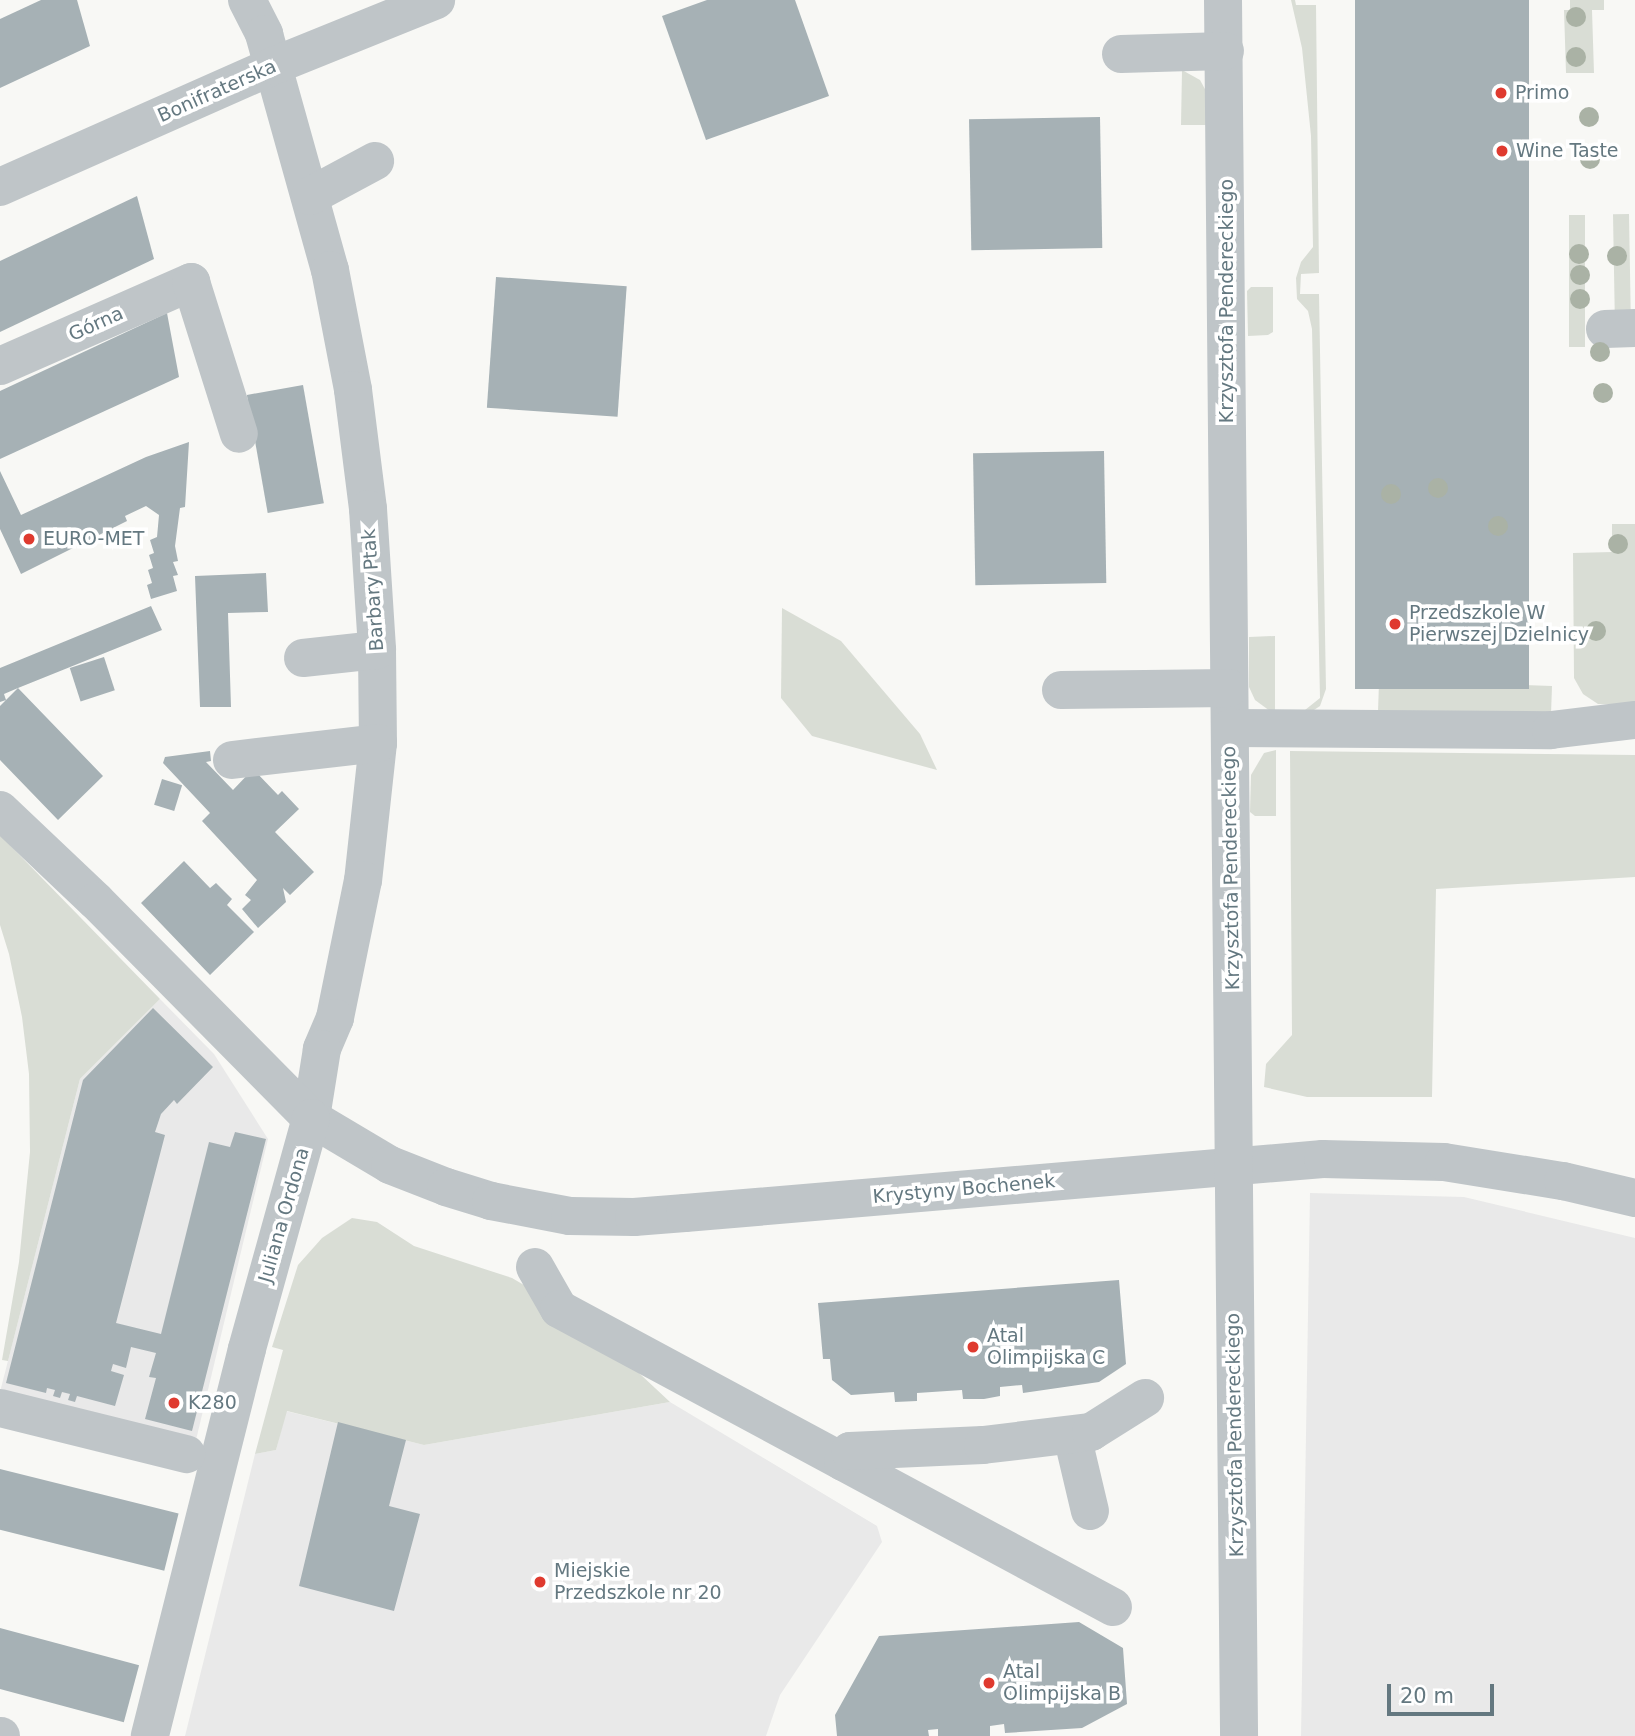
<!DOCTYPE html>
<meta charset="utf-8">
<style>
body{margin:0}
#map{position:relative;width:1635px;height:1736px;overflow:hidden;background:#f8f8f5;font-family:"DejaVu Sans",sans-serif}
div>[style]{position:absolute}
.built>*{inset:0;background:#e9e9e9}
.green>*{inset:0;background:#d9ddd5;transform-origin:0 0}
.building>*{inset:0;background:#a6b1b5;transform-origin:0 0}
.minor>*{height:38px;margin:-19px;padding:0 19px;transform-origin:19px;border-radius:19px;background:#bfc5c8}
.trees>*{width:20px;height:20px;margin:-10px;border-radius:50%;background:#aab2a5}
.dots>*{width:19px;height:19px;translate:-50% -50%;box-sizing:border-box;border:4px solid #fff;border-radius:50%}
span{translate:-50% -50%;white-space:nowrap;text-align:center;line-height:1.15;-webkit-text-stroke:7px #fff;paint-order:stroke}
.street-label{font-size:19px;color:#647880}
.poi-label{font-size:19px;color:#647880}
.left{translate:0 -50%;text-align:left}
.scale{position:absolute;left:1387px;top:1684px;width:107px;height:32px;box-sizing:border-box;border:4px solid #647880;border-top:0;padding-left:9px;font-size:21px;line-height:24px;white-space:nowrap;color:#647880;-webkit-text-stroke:5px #fff;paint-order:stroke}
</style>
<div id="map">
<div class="built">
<div style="clip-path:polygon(160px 999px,214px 1054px,268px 1139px,196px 1440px,0 1392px,80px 1079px)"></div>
<div style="clip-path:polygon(1310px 1193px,1464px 1197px,1635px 1238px,1635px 1736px,1301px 1736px)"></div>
<div style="clip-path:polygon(670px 1402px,877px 1526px,882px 1542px,780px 1695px,766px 1736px,185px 1736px,255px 1454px,276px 1450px,286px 1411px,424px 1445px)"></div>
</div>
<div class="green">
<div style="clip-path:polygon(1291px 0,1295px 0,1296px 5px,1316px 5px,1319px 273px,1301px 274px,1300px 294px,1319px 294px,1326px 689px,1320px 706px,1314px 710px,1305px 710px,1320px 698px,1312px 329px,1308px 311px,1297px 299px,1296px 278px,1301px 262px,1313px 247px,1311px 136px,1302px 48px)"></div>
<div style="clip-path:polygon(1570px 0,1604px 0,1604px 10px,1592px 10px,1594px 73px,1566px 73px,1564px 10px,1570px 10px)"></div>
<div style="clip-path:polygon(1182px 70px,1200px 80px,1206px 91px,1207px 125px,1181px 125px)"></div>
<div style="left:1629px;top:214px;width:97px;height:16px;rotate:89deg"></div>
<div style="left:1569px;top:215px;width:16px;height:132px"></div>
<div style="clip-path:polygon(1251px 287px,1273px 287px,1273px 332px,1268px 335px,1248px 336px,1247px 291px)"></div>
<div style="clip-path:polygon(1612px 524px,1635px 524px,1635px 705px,1598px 704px,1583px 694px,1574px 678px,1573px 553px,1612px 552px)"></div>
<div style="clip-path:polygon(782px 608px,841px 641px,920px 734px,937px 770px,812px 736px,781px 698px)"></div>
<div style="clip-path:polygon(1275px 636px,1275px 711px,1270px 711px,1255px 700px,1249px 687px,1249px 637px)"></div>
<div style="left:1552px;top:686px;width:33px;height:173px;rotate:92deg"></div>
<div style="clip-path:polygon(1276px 750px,1276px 816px,1255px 816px,1250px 812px,1251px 775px,1264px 753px)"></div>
<div style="clip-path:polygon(1290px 751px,1635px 755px,1635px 877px,1436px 889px,1432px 1097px,1307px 1097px,1264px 1087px,1266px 1064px,1292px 1035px)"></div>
<div style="clip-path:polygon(0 835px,160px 999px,80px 1079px,8px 1361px,2px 1360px,19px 1262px,30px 1152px,29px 1074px,22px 1017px,9px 954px,0 925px)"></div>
<div style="clip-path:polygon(352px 1218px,377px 1222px,414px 1246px,512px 1278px,580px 1318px,670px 1402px,424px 1445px,287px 1411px,276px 1450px,255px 1454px,283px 1350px,272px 1347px,298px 1265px,322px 1238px)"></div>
</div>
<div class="building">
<div style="clip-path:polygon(41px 0,77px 0,90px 46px,0 88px,0 19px)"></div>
<div style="clip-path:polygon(707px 0,795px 0,829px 96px,706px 140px,662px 16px)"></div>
<div style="left:1355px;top:0;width:174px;height:689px"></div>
<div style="left:1100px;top:117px;width:131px;height:131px;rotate:89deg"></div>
<div style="clip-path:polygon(137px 196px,154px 259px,0 332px,0 261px)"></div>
<div style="left:496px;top:277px;width:131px;height:131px;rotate:4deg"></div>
<div style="clip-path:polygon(167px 313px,179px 377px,0 459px,0 391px)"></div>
<div style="left:303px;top:385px;width:120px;height:57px;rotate:80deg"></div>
<div style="clip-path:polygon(189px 442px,185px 507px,180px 508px,175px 546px,178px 561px,173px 562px,178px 575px,173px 576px,177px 591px,151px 599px,147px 585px,152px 583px,148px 570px,153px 568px,149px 555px,154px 553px,150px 540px,157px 537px,159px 515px,146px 506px,125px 516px,127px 521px,21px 574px,0 529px,0 471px,21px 515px,146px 457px)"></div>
<div style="left:1104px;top:451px;width:132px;height:131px;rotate:89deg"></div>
<div style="clip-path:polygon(266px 573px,268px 612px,228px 613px,231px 707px,200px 707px,195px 576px)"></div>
<div style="clip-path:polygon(151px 606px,162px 630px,18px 688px,103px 776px,58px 820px,0 760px,0 706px,18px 688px,4px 694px,6px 700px,0 702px,0 668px)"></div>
<div style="left:104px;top:657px;width:35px;height:36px;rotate:72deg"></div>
<div style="clip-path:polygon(210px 751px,211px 761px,206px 762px,233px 790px,253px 769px,278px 795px,282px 791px,299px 809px,275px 832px,314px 872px,290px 895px,283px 888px,286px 902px,258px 928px,242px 909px,251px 900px,245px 895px,257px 880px,202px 821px,210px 813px,163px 763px,165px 757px)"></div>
<div style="left:162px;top:779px;width:21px;height:27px;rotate:17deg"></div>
<div style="clip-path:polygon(184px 861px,210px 888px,216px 883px,232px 899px,227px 905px,254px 932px,210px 975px,141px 903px)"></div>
<div style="clip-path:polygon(153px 1008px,213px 1067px,177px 1104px,174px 1100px,161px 1114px,155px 1132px,165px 1135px,116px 1323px,161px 1334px,209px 1142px,230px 1147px,235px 1132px,266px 1139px,192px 1431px,145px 1419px,156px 1378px,149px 1377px,156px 1353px,131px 1347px,126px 1368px,113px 1364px,111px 1371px,124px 1375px,115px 1406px,77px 1396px,75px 1402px,68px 1400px,70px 1394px,62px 1392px,60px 1398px,53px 1396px,55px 1390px,47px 1388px,46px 1393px,6px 1383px,83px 1080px)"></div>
<div style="clip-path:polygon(1119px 1280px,1126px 1364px,1099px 1382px,1023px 1393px,1022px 1385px,1000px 1387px,1000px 1396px,984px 1399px,963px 1399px,962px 1390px,917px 1393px,917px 1401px,895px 1402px,894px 1392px,851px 1395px,832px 1380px,830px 1359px,823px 1359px,818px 1303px)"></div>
<div style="clip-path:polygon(338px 1422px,406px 1440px,389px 1506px,420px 1514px,394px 1611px,299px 1586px)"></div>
<div style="left:0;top:1469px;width:184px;height:59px;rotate:14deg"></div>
<div style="clip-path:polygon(1079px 1622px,1123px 1648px,1127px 1704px,1082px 1728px,1005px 1733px,1004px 1724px,990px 1726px,990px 1736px,938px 1736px,938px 1729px,928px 1730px,929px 1736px,837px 1736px,835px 1715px,879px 1636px)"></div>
<div style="left:0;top:1628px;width:144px;height:59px;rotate:15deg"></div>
</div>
<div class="minor">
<div style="left:247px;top:0;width:38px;rotate:63deg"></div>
<div style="left:264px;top:34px;width:245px;rotate:74.4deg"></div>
<div style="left:330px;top:270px;width:122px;rotate:79.1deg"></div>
<div style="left:353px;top:390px;width:120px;rotate:82.8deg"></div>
<div style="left:368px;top:509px;width:141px;rotate:86.3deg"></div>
<div style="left:377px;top:650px;width:93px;rotate:89.4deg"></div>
<div style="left:378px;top:743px;width:138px;rotate:96.2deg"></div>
<div style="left:363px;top:880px;width:141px;rotate:101.5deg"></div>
<div style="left:335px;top:1018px;width:34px;rotate:113deg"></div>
<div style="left:322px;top:1049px;width:70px;rotate:99.1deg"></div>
<div style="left:311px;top:1118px;width:92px;rotate:30.7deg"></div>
<div style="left:390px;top:1165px;width:60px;rotate:21.4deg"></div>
<div style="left:446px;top:1187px;width:47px;rotate:17.3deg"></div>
<div style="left:491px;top:1201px;width:80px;rotate:10.8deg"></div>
<div style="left:570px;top:1216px;width:64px;rotate:0.9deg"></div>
<div style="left:634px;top:1217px;width:51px;rotate:-4.5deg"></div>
<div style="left:685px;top:1213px;width:640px;rotate:-4.84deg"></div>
<div style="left:1323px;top:1159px;width:121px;rotate:1.4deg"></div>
<div style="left:1444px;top:1162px;width:121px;rotate:9.1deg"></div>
<div style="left:1563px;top:1181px;width:74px;rotate:13.3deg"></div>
<div style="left:1223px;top:0;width:1736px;rotate:89.47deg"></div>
<div style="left:1121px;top:54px;width:104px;rotate:-1.7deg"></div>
<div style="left:0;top:187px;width:299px;rotate:-23.9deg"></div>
<div style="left:273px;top:66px;width:176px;rotate:-22deg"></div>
<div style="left:310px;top:196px;width:74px;rotate:-28.3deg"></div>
<div style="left:1605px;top:329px;width:30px;rotate:-2deg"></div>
<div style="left:0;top:366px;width:209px;rotate:-23.7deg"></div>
<div style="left:191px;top:282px;width:159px;rotate:72.5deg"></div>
<div style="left:303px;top:658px;width:74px;rotate:-6.2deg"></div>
<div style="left:1061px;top:690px;width:168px;rotate:-0.7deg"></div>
<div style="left:1230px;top:728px;width:321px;rotate:0.4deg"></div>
<div style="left:1551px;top:730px;width:85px;rotate:-6.8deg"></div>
<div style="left:232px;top:760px;width:147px;rotate:-6.6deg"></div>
<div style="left:0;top:810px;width:132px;rotate:43.5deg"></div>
<div style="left:96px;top:901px;width:305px;rotate:45.3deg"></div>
<div style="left:311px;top:1118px;width:240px;rotate:105.5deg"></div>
<div style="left:247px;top:1349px;width:399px;rotate:104.1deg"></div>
<div style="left:535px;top:1267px;width:48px;rotate:60.3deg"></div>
<div style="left:559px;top:1309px;width:629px;rotate:28.28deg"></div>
<div style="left:0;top:1408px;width:192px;rotate:13.9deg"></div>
<div style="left:1072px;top:1435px;width:78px;rotate:76.7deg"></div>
<div style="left:843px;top:1462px;width:13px;rotate:-58deg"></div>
<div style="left:850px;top:1451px;width:133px;rotate:-2.6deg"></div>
<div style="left:983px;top:1445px;width:109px;rotate:-6.9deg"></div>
<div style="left:1091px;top:1432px;width:64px;rotate:-32.2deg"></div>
<div style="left:0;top:1736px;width:1px"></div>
</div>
<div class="trees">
<div style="left:1576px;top:17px"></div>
<div style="left:1576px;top:57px"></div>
<div style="left:1589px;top:117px"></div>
<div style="left:1590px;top:159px"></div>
<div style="left:1579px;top:254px"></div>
<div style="left:1617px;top:256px"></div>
<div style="left:1580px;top:275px"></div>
<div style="left:1580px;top:299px"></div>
<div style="left:1600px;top:352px"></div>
<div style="left:1603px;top:393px"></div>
<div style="left:1438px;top:488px"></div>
<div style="left:1391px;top:494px"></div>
<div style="left:1498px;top:526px"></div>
<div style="left:1618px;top:544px"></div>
<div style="left:1596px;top:631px"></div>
</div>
<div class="dots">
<div style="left:1501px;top:93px;background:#df3a2f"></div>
<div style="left:1502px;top:151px;background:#df3a2f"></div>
<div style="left:29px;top:539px;background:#df3a2f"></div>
<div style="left:1395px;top:624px;background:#df3a2f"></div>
<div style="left:973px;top:1347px;background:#df3a2f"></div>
<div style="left:174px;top:1403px;background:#df3a2f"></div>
<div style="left:540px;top:1582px;background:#df3a2f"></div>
<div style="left:989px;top:1683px;background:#df3a2f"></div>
</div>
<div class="street-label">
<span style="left:217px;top:91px;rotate:-24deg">Bonifraterska</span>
<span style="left:1227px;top:301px;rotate:-90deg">Krzysztofa Pendereckiego</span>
<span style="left:96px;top:324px;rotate:-24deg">Górna</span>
<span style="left:373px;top:590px;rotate:-94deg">Barbary Ptak</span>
<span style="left:1231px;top:868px;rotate:-91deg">Krzysztofa Pendereckiego</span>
<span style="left:964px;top:1189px;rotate:-5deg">Krystyny Bochenek</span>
<span style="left:284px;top:1215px;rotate:-74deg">Juliana Ordona</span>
<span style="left:1235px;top:1435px;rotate:-91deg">Krzysztofa Pendereckiego</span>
</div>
<div class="poi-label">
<span class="left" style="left:1515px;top:93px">Primo</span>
<span class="left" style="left:1516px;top:151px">Wine Taste</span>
<span class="left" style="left:43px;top:539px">EURO-MET</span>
<span class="left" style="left:1409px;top:624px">Przedszkole W<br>Pierwszej Dzielnicy</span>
<span class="left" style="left:987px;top:1347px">Atal<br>Olimpijska C</span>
<span class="left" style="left:188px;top:1403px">K280</span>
<span class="left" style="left:554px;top:1582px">Miejskie<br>Przedszkole nr 20</span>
<span class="left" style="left:1003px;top:1683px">Atal<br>Olimpijska B</span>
</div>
<div class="scale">20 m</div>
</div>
